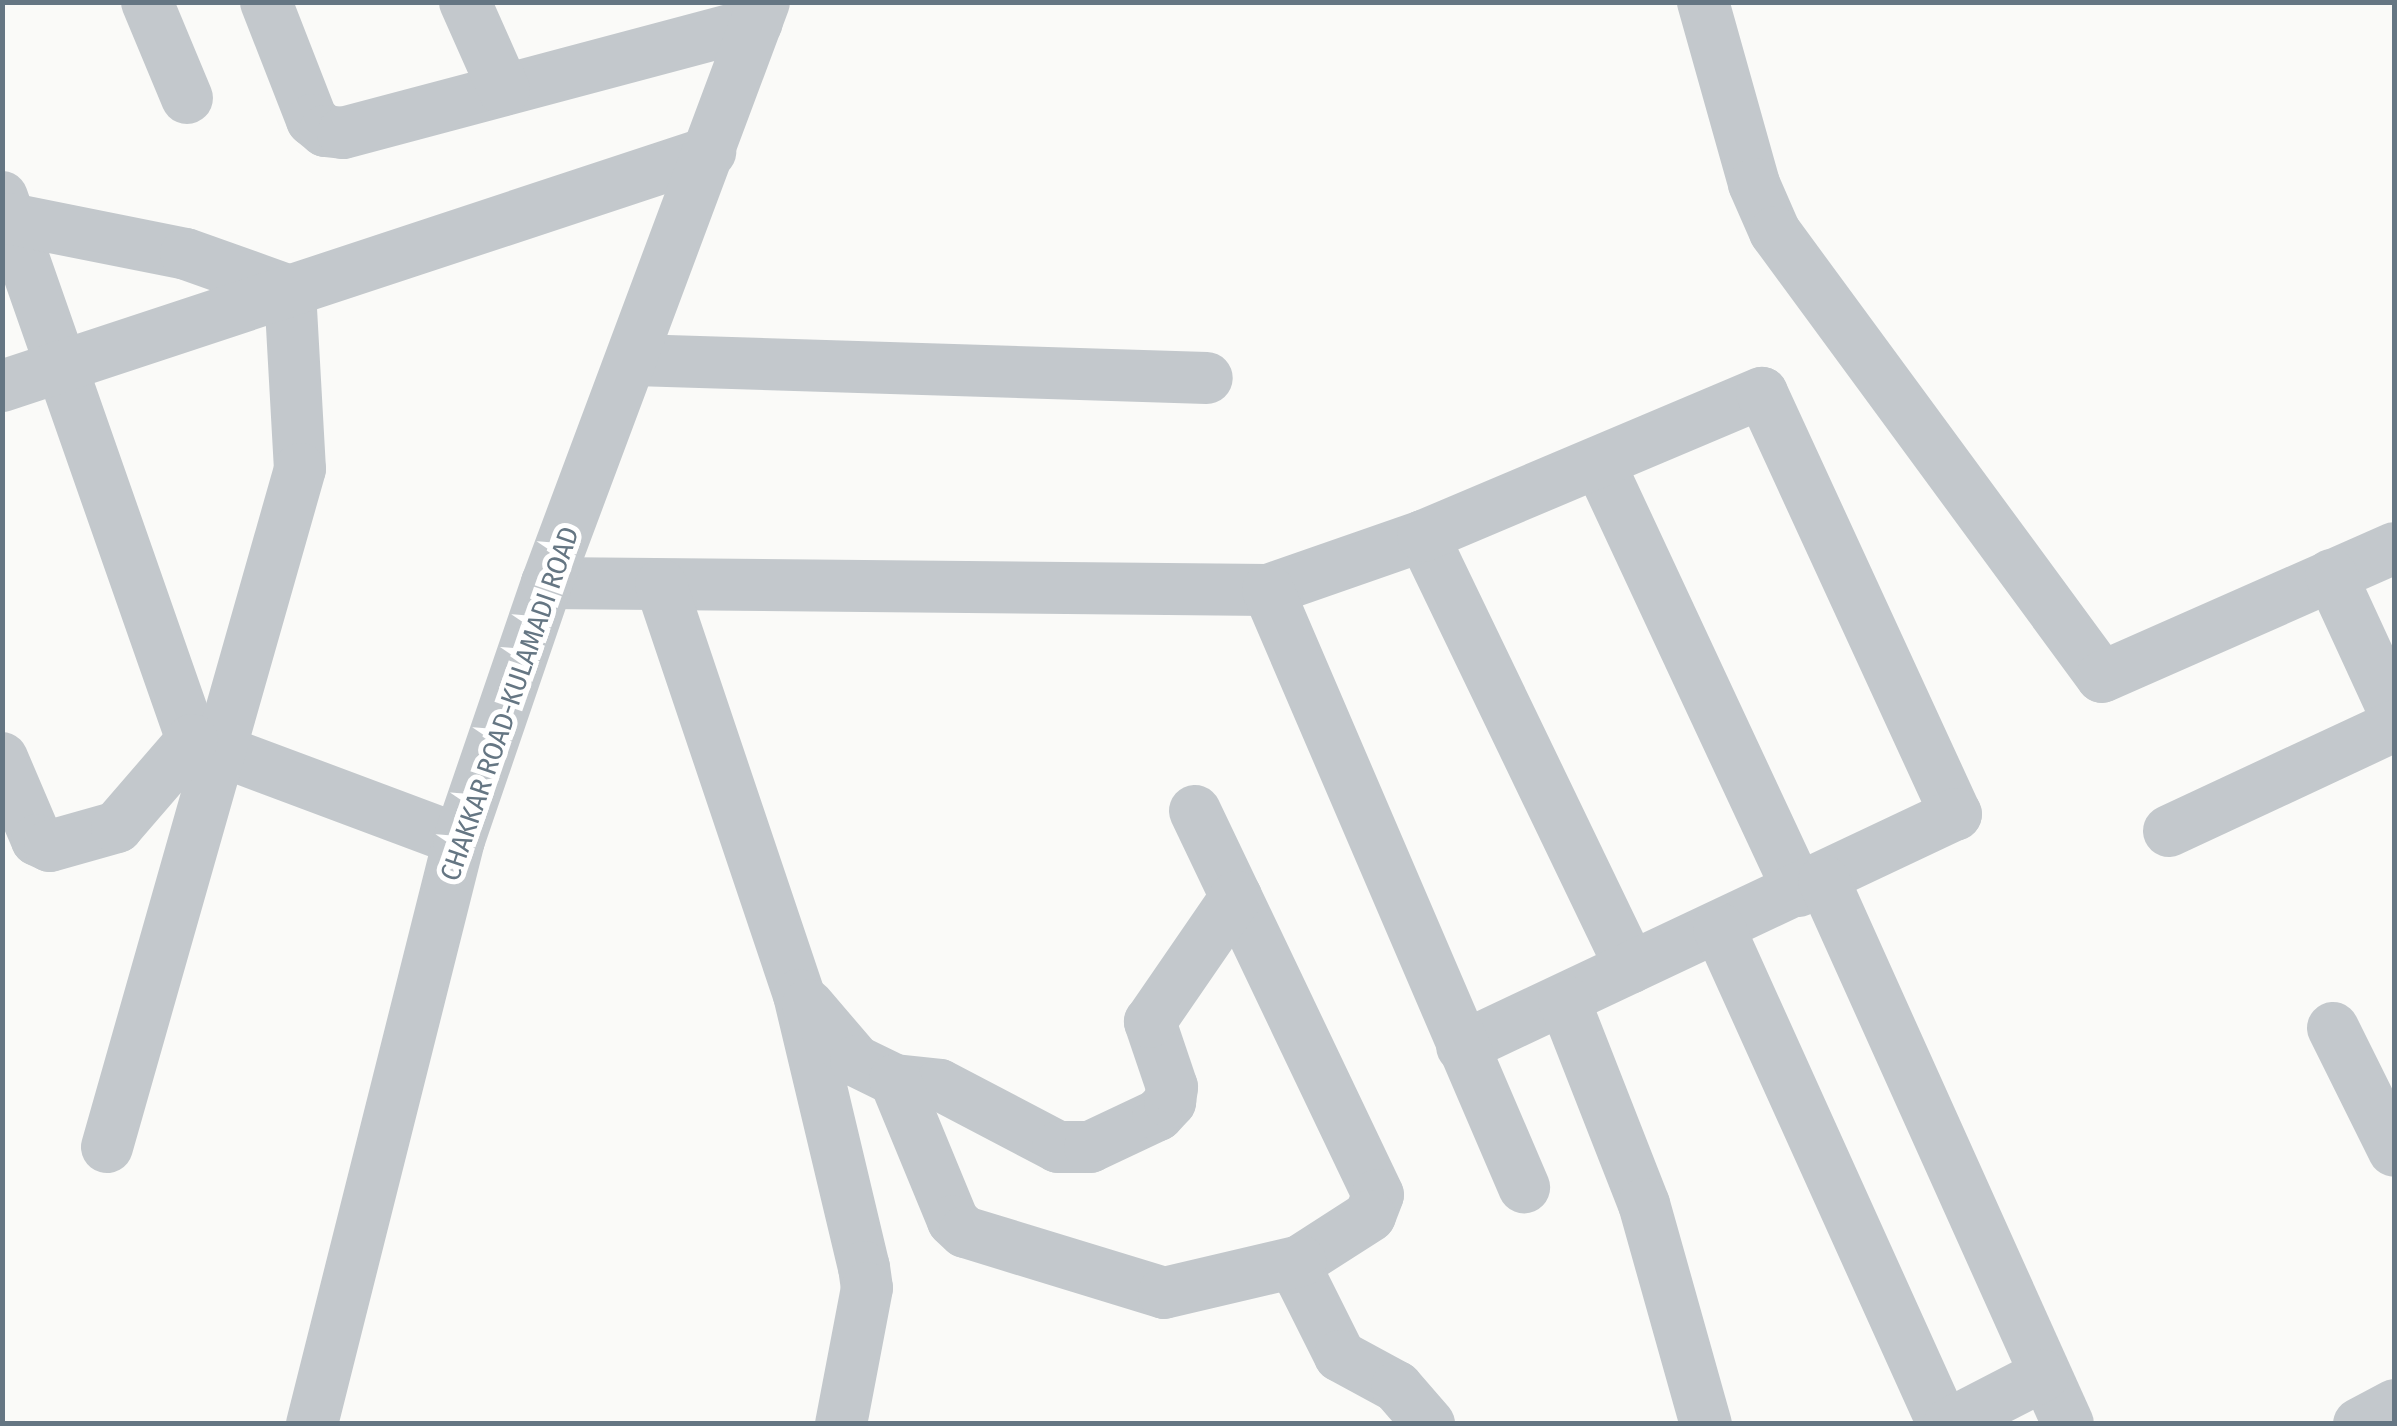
<!DOCTYPE html>
<style>
body{margin:0}
#map{position:relative;width:2397px;height:1426px;overflow:hidden;background:#fafaf8;font-family:"Fira Sans Condensed",sans-serif}
div>[style]{position:absolute}
.minor>*{height:52px;margin:-26px;padding:0 26px;transform-origin:26px;border-radius:26px;background:#c3c8cc}
span{translate:-50% -50%;white-space:nowrap;text-align:center;line-height:1.15;-webkit-text-stroke:10px #fff;paint-order:stroke}
.street-label{font-size:28px;color:#657683}
.frame{position:absolute;inset:0;border:5px solid #657683;pointer-events:none}
</style>
<div id="map">
<div class="minor">
<div style="left:147px;top:2px;width:104px;rotate:67.4deg"></div>
<div style="left:266px;top:2px;width:127px;rotate:68.7deg"></div>
<div style="left:312px;top:120px;width:17px;rotate:40deg"></div>
<div style="left:325px;top:131px;width:18px;rotate:6deg"></div>
<div style="left:343px;top:133px;width:428px;rotate:-14.9deg"></div>
<div style="left:465px;top:2px;width:96px;rotate:66.1deg"></div>
<div style="left:1703px;top:2px;width:189px;rotate:74.3deg"></div>
<div style="left:1754px;top:184px;width:52px;rotate:66.4deg"></div>
<div style="left:1775px;top:232px;width:552px;rotate:53.69deg"></div>
<div style="left:2102px;top:677px;width:319px;rotate:-23.8deg"></div>
<div style="left:2px;top:197px;width:575px;rotate:70.71deg"></div>
<div style="left:192px;top:740px;width:285px;rotate:20.5deg"></div>
<div style="left:11px;top:219px;width:178px;rotate:11.3deg"></div>
<div style="left:186px;top:254px;width:110px;rotate:19.6deg"></div>
<div style="left:290px;top:291px;width:178px;rotate:86.8deg"></div>
<div style="left:300px;top:469px;width:705px;rotate:105.89deg"></div>
<div style="left:635px;top:360px;width:572px;rotate:1.8deg"></div>
<div style="left:2px;top:386px;width:746px;rotate:-18.29deg"></div>
<div style="left:1600px;top:465px;width:470px;rotate:65deg"></div>
<div style="left:1423px;top:536px;width:479px;rotate:64.3deg"></div>
<div style="left:2331px;top:575px;width:151px;rotate:65.3deg"></div>
<div style="left:547px;top:583px;width:721px;rotate:0.56deg"></div>
<div style="left:1268px;top:590px;width:164px;rotate:-19.2deg"></div>
<div style="left:1423px;top:536px;width:368px;rotate:-22.9deg"></div>
<div style="left:1762px;top:393px;width:464px;rotate:65.3deg"></div>
<div style="left:1956px;top:814px;width:546px;rotate:154.75deg"></div>
<div style="left:661px;top:585px;width:433px;rotate:71.4deg"></div>
<div style="left:799px;top:995px;width:280px;rotate:76.6deg"></div>
<div style="left:864px;top:1267px;width:21px;rotate:82deg"></div>
<div style="left:867px;top:1288px;width:138px;rotate:100.8deg"></div>
<div style="left:1268px;top:590px;width:650px;rotate:66.79deg"></div>
<div style="left:2px;top:758px;width:89px;rotate:66.9deg"></div>
<div style="left:37px;top:840px;width:14px;rotate:25deg"></div>
<div style="left:50px;top:846px;width:70px;rotate:-15.8deg"></div>
<div style="left:117px;top:827px;width:115px;rotate:-49.2deg"></div>
<div style="left:1195px;top:811px;width:425px;rotate:64.5deg"></div>
<div style="left:1378px;top:1195px;width:22px;rotate:111deg"></div>
<div style="left:1370px;top:1216px;width:83px;rotate:147.3deg"></div>
<div style="left:1300px;top:1261px;width:17px;rotate:87deg"></div>
<div style="left:1301px;top:1278px;width:87px;rotate:63.4deg"></div>
<div style="left:1340px;top:1356px;width:65px;rotate:28.5deg"></div>
<div style="left:1397px;top:1387px;width:49px;rotate:49.1deg"></div>
<div style="left:2169px;top:831px;width:248px;rotate:-25deg"></div>
<div style="left:1824px;top:881px;width:595px;rotate:65.8deg"></div>
<div style="left:1719px;top:928px;width:544px;rotate:65.7deg"></div>
<div style="left:1564px;top:1000px;width:219px;rotate:68.6deg"></div>
<div style="left:1644px;top:1204px;width:229px;rotate:74.3deg"></div>
<div style="left:808px;top:1005px;width:74px;rotate:49.4deg"></div>
<div style="left:856px;top:1061px;width:43px;rotate:26deg"></div>
<div style="left:895px;top:1080px;width:45px;rotate:6.3deg"></div>
<div style="left:940px;top:1085px;width:133px;rotate:27.7deg"></div>
<div style="left:1058px;top:1147px;width:32px"></div>
<div style="left:1090px;top:1147px;width:75px;rotate:-25.2deg"></div>
<div style="left:1158px;top:1115px;width:18px;rotate:-47deg"></div>
<div style="left:1170px;top:1102px;width:15px;rotate:-82deg"></div>
<div style="left:1172px;top:1087px;width:69px;rotate:-108.7deg"></div>
<div style="left:1150px;top:1022px;width:152px;rotate:-55.5deg"></div>
<div style="left:2333px;top:1028px;width:137px;rotate:63.6deg"></div>
<div style="left:895px;top:1080px;width:152px;rotate:67.6deg"></div>
<div style="left:953px;top:1221px;width:16px;rotate:43deg"></div>
<div style="left:965px;top:1232px;width:208px;rotate:17deg"></div>
<div style="left:1164px;top:1293px;width:140px;rotate:-13.2deg"></div>
<div style="left:312px;top:1424px;width:602px;rotate:-75.87deg"></div>
<div style="left:459px;top:840px;width:272px;rotate:-71.1deg"></div>
<div style="left:547px;top:583px;width:620px;rotate:-69.52deg"></div>
<div style="left:1949px;top:1424px;width:105px;rotate:-27.3deg"></div>
<div style="left:2359px;top:1424px;width:40px;rotate:-28deg"></div>
</div>
<div class="street-label">
<span style="left:510px;top:704px;rotate:-71deg">CHAKKAR ROAD-KULAMADI ROAD</span>
</div>
<div class="frame"></div>
</div>
